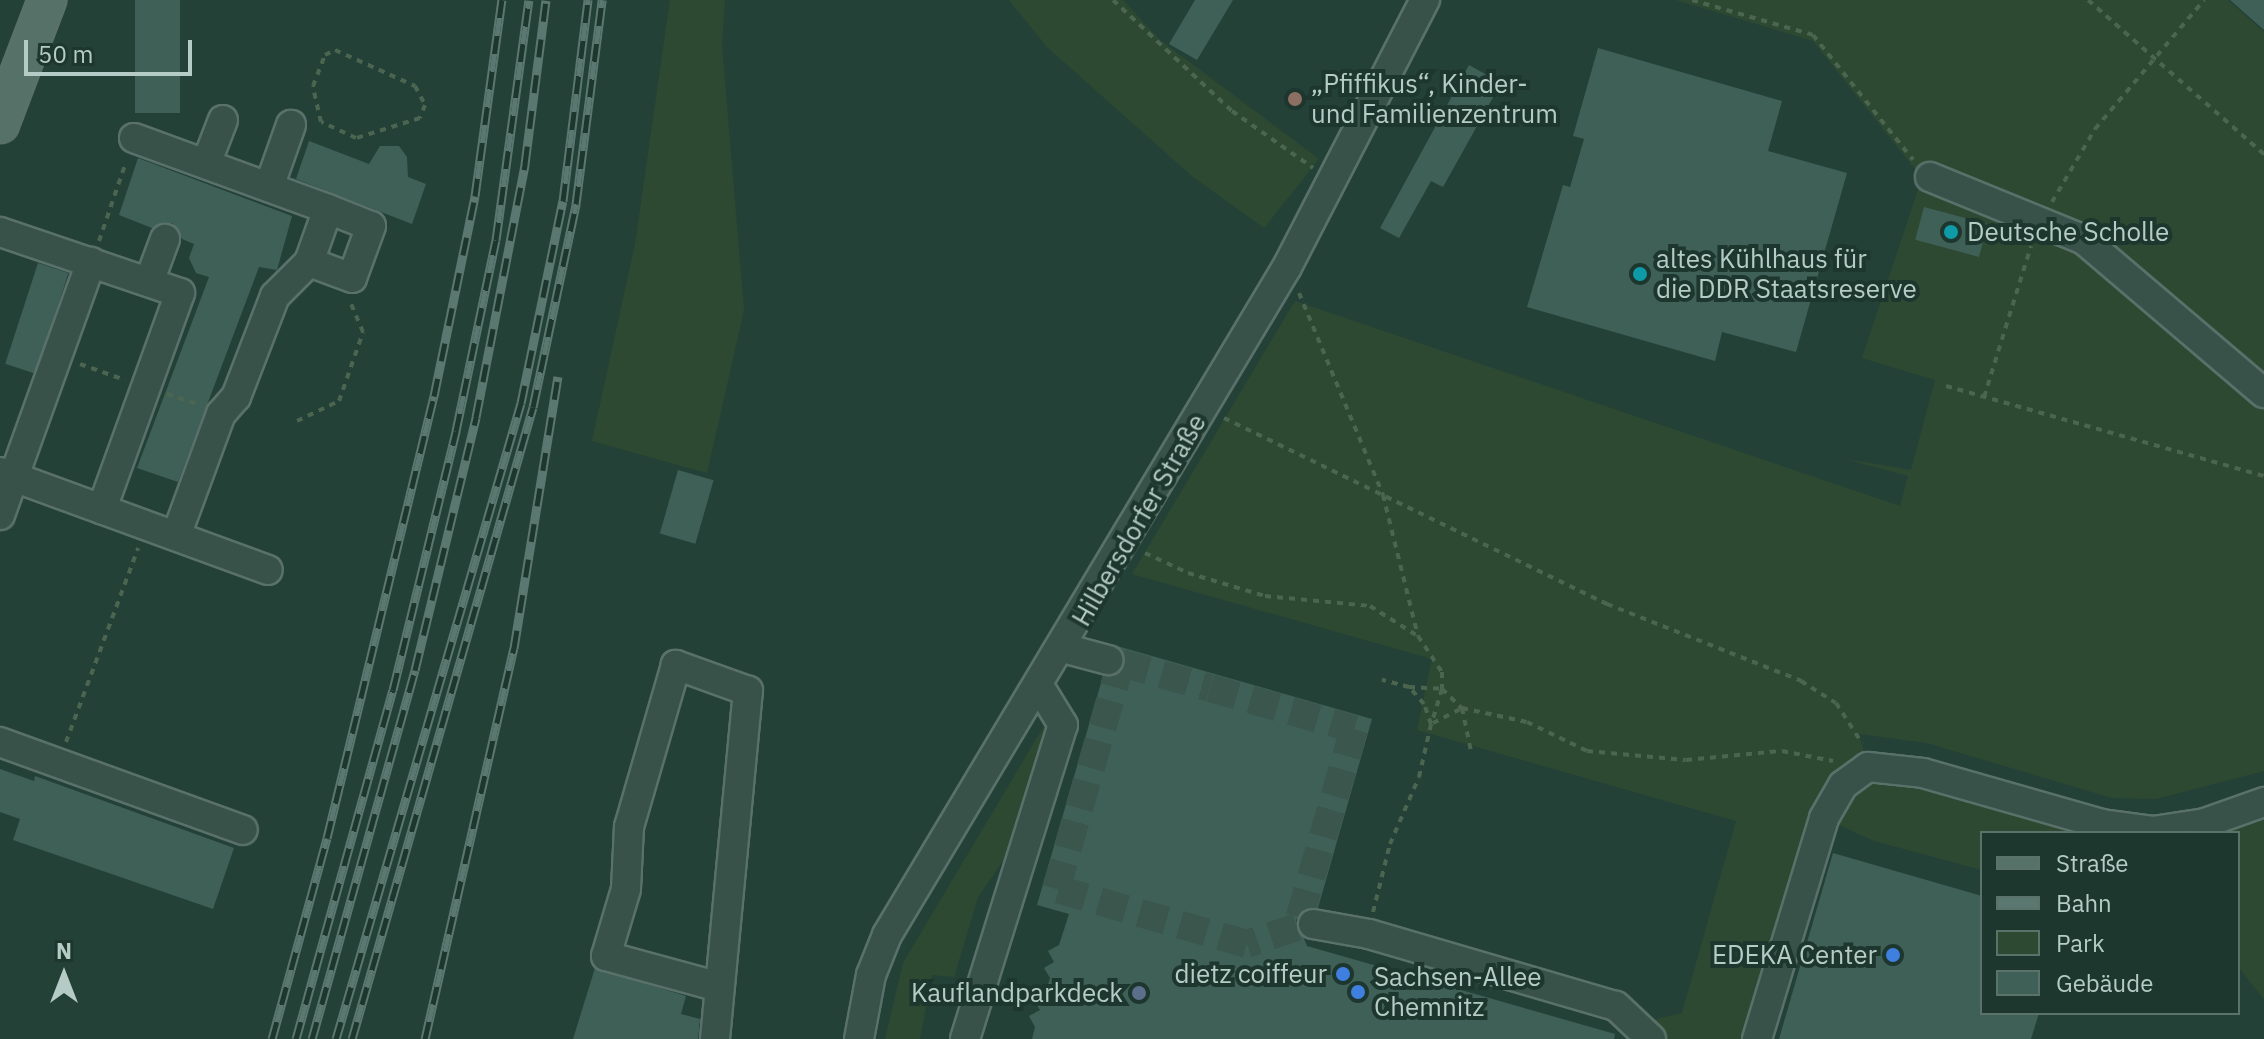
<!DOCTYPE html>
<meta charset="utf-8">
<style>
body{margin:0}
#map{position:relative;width:2264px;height:1039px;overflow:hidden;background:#244138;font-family:"IBM Plex Sans",sans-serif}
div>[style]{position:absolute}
.green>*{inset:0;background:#2e4931}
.building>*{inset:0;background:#3f6057;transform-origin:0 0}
.minor-tunnel>*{height:28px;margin-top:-14px;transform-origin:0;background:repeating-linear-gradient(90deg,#3a564d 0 28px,transparent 0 42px)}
.path>*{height:4px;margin-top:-2px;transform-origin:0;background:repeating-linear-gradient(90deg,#4b6551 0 6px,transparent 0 12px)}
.roads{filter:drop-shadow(2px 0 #59716a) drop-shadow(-2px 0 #59716a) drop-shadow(0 2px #59716a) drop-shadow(0 -2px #59716a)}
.minor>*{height:28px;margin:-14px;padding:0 14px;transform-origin:14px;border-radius:14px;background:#385149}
.major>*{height:36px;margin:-18px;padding:0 18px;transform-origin:18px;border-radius:18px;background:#567168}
.rail>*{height:9px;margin-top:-4.5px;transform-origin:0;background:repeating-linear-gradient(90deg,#1d362e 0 18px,#5a786f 0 36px);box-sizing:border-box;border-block:2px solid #5a786f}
.dots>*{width:22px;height:22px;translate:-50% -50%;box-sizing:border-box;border:4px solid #1d362e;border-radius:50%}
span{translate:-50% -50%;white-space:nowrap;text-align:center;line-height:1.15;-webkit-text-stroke:8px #1d362e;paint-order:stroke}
.poi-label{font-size:26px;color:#b5cbc5}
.left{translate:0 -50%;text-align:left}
.right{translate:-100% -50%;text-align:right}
.street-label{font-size:26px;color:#b5cbc5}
.legend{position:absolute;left:1980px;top:831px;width:260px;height:184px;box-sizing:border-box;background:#1d362e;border:2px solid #5a726a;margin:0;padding:10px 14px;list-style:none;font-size:24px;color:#b5cbc5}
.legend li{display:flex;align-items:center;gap:16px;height:40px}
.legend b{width:40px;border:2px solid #5a726a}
.north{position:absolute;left:24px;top:935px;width:80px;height:80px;-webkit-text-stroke:6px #1d362e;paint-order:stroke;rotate:0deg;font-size:22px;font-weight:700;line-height:32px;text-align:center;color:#b5cbc5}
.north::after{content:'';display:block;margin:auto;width:28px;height:36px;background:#b5cbc5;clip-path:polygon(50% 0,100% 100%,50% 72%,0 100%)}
.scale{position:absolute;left:24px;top:40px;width:168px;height:36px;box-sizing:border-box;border:4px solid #b5cbc5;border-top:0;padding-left:10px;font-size:24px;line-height:28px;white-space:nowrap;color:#b5cbc5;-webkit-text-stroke:6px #1d362e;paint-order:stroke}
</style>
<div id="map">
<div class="green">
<div style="clip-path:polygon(670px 0,725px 0,722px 45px,744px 310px,707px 473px,592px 441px,635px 244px)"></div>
<div style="clip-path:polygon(1009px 0,1123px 0,1160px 40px,1319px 159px,1264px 228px,1193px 177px,1047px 47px)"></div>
<div style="clip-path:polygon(1676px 0,2228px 0,2264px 32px,2264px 771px,2156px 799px,2112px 798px,1927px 743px,1859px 734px,1868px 767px,2084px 833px,1982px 833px,1982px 870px,1874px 841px,1824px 818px,1757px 1039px,1651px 1039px,1639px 1023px,1682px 1013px,1736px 821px,1417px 730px,1432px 659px,1132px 574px,1295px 301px,1900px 506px,1908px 476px,1845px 459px,1911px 470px,1935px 380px,1862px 358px,1922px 178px,1813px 41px)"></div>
<div style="clip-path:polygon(1047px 721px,1054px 730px,1009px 852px,978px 897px,954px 977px,932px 975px,920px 1039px,885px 1039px,903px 963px)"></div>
<div style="clip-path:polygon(2264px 817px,2264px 999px,2238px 967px,2238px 833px,2220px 833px)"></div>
</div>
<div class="building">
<div style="left:135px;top:0;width:45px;height:113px"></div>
<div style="clip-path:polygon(1195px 0,1233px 0,1197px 60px,1169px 44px)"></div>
<div style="clip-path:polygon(2230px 0,2264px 0,2264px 30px)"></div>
<div style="clip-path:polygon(1598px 48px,1782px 101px,1768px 151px,1847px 173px,1796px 352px,1722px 332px,1715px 361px,1527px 307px,1563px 185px,1570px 187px,1584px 139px,1573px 136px)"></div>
<div style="clip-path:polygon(1469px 65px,1501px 83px,1443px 187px,1431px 181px,1399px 238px,1380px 228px)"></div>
<div style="clip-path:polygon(309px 141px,369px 164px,380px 146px,399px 146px,407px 157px,408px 177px,426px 184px,412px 224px,296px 179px)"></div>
<div style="clip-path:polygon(138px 158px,292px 216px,277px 270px,259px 267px,178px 482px,137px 468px,209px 277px,196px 273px,189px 258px,194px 244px,182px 239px,172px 223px,152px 228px,119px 215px)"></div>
<div style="left:1924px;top:207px;width:66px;height:34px;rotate:15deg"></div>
<div style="left:38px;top:263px;width:32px;height:106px;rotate:18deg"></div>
<div style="left:678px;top:470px;width:37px;height:66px;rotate:16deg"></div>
<div style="clip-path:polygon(1117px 646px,1372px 719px,1318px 908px,1307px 908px,1296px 920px,1307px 946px,1615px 1034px,1614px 1039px,1032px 1039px,1035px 1027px,1029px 1016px,1040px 1010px,1034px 1000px,1045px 994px,1050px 978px,1044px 968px,1054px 962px,1048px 951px,1059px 945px,1069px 914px,1037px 905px,1103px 676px,1113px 676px,1124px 665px)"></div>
<div style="clip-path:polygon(0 769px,34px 781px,35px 776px,234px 848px,213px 909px,13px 840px,20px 819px,0 812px)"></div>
<div style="clip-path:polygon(1833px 853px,1982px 896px,1982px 1013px,2039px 1013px,2031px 1039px,1779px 1039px)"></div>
<div style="clip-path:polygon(595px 968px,686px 996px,681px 1014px,700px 1019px,698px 1039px,573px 1039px)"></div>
</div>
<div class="minor-tunnel">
<div style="left:1108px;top:660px;width:13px;rotate:13deg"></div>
<div style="left:1121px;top:663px;width:92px;rotate:15.7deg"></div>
<div style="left:1210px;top:688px;width:150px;rotate:15.9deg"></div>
<div style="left:1354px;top:729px;width:206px;rotate:106.1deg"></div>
<div style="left:1297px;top:927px;width:53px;rotate:161.2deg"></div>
<div style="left:1247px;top:944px;width:199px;rotate:-163.9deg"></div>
<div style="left:1056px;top:889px;width:235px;rotate:-74deg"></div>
</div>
<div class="path">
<div style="left:1113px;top:0;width:163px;rotate:43deg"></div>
<div style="left:1232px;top:111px;width:99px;rotate:35.1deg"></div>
<div style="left:1692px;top:0;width:126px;rotate:16.1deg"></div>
<div style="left:1813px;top:35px;width:160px;rotate:51.3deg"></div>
<div style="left:2088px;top:0;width:234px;rotate:41.2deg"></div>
<div style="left:335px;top:50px;width:88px;rotate:24.2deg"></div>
<div style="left:415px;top:86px;width:21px;rotate:62deg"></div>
<div style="left:425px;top:105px;width:14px;rotate:111deg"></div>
<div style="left:420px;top:118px;width:67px;rotate:162.6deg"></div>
<div style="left:356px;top:138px;width:38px;rotate:-155deg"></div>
<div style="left:321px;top:122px;width:37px;rotate:-103deg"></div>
<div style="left:313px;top:86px;width:33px;rotate:-69deg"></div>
<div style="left:325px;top:55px;width:11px;rotate:-27deg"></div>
<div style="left:2052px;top:202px;width:85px;rotate:-59.5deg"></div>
<div style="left:2095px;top:129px;width:169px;rotate:-49.8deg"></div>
<div style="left:99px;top:241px;width:83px;rotate:-71.1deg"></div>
<div style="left:1299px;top:293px;width:219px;rotate:67.4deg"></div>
<div style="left:1383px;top:495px;width:145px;rotate:76.1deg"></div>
<div style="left:1418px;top:636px;width:43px;rotate:56.3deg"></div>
<div style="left:1442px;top:672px;width:17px;rotate:90deg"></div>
<div style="left:1442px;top:689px;width:37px;rotate:107deg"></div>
<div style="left:80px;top:364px;width:48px;rotate:19.6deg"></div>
<div style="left:1946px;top:386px;width:330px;rotate:15.8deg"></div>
<div style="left:167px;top:394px;width:35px;rotate:18deg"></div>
<div style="left:1984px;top:397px;width:158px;rotate:-72.7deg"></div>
<div style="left:1224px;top:418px;width:426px;rotate:25.9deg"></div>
<div style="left:1607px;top:604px;width:209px;rotate:21.6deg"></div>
<div style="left:1801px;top:681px;width:41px;rotate:32.2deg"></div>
<div style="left:1836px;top:703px;width:48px;rotate:57deg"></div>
<div style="left:297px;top:421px;width:47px;rotate:-25.5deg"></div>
<div style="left:339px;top:401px;width:73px;rotate:-70.8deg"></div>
<div style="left:363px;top:332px;width:34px;rotate:-113deg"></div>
<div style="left:1145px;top:553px;width:47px;rotate:24.9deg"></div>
<div style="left:1188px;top:573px;width:80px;rotate:16.6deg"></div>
<div style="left:1265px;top:596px;width:105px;rotate:5.4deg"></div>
<div style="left:1370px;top:606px;width:54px;rotate:32.2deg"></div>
<div style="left:1409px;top:687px;width:33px;rotate:3deg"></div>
<div style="left:1442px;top:689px;width:28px;rotate:44deg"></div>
<div style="left:1462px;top:708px;width:44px;rotate:78.2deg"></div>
<div style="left:1433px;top:723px;width:33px;rotate:-27deg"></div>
<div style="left:1462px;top:708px;width:66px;rotate:12.2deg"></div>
<div style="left:1527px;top:722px;width:67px;rotate:25.8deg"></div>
<div style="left:1587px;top:751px;width:99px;rotate:5.2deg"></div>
<div style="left:1686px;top:760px;width:96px;rotate:-5.4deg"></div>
<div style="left:1782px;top:751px;width:52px;rotate:11.1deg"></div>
<div style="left:66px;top:742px;width:207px;rotate:-69.6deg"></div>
<div style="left:1373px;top:912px;width:70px;rotate:-76deg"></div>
<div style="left:1390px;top:844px;width:73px;rotate:-66.6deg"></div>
<div style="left:1419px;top:777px;width:54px;rotate:-77.2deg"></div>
<div style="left:1431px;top:724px;width:21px;rotate:-109deg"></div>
<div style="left:1424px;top:704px;width:23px;rotate:-131deg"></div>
<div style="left:1409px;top:687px;width:28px;rotate:-165deg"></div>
</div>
<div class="roads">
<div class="minor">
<div style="left:134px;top:138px;width:207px;rotate:20.1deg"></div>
<div style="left:206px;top:164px;width:47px;rotate:-68.9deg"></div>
<div style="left:1930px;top:177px;width:166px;rotate:22.2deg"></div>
<div style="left:2084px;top:240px;width:236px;rotate:40.4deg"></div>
<div style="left:269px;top:187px;width:66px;rotate:-70.5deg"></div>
<div style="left:0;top:232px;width:190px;rotate:18.7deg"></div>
<div style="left:180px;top:293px;width:230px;rotate:109.9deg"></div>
<div style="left:149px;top:282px;width:46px;rotate:-69.6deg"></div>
<div style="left:0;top:472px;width:285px;rotate:20.1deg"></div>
<div style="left:0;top:515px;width:269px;rotate:-70.2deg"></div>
<div style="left:176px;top:536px;width:130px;rotate:-69.8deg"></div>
<div style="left:221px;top:414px;width:23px;rotate:-49deg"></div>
<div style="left:236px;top:397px;width:108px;rotate:-68.9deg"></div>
<div style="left:275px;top:296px;width:48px;rotate:-45deg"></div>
<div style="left:309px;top:262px;width:56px;rotate:-70.3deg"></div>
<div style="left:328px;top:209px;width:46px;rotate:21.6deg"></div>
<div style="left:371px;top:226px;width:55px;rotate:110.1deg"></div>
<div style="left:352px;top:278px;width:46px;rotate:-159.6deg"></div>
<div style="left:1063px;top:648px;width:47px;rotate:14.9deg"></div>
<div style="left:0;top:742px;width:258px;rotate:19.9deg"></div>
<div style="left:1313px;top:924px;width:57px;rotate:10.1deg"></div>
<div style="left:1369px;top:934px;width:257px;rotate:16.3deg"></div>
<div style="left:1616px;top:1006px;width:48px;rotate:43.3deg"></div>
<div style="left:715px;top:1039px;width:350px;rotate:-84.6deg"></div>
<div style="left:748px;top:691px;width:77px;rotate:-160.1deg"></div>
<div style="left:676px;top:665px;width:169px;rotate:106.2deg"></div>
<div style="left:629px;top:827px;width:62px;rotate:92.8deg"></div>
<div style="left:626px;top:889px;width:70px;rotate:106.6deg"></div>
<div style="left:606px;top:956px;width:117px;rotate:15.3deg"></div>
<div style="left:859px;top:1039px;width:65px;rotate:-79.4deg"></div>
<div style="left:871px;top:975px;width:43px;rotate:-68.2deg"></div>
<div style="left:887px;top:935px;width:779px;rotate:-59.09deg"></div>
<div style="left:1287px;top:267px;width:301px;rotate:-62.7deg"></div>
<div style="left:965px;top:1039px;width:329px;rotate:-72.7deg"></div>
<div style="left:1063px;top:725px;width:46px;rotate:-121.6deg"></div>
<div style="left:1757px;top:1039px;width:231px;rotate:-73.1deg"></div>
<div style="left:1824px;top:818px;width:38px;rotate:-60deg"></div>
<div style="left:1843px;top:785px;width:31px;rotate:-36deg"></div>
<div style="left:1868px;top:767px;width:55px;rotate:6.2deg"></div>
<div style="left:1923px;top:773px;width:186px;rotate:15.9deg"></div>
<div style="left:2102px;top:824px;width:51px;rotate:7.8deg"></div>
<div style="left:2153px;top:831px;width:53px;rotate:-8.7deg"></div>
<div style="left:2205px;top:823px;width:63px;rotate:-19.6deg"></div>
</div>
<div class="major">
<div style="left:0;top:124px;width:133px;rotate:-69.2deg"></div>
</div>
</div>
<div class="rail">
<div style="left:272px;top:1039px;width:208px;rotate:-74.7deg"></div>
<div style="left:327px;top:838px;width:455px;rotate:-76.4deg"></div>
<div style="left:434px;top:396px;width:204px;rotate:-78.4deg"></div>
<div style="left:475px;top:196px;width:198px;rotate:-82.2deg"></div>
<div style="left:296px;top:1039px;width:362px;rotate:-74.5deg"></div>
<div style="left:393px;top:690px;width:267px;rotate:-76.3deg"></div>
<div style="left:456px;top:431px;width:195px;rotate:-78.2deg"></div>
<div style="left:496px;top:240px;width:242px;rotate:-82.2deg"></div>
<div style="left:312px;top:1039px;width:383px;rotate:-74.4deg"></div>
<div style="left:415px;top:670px;width:260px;rotate:-76.4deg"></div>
<div style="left:476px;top:417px;width:258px;rotate:-79deg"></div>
<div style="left:525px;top:164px;width:165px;rotate:-82.7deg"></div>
<div style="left:336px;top:1039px;width:662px;rotate:-73.78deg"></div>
<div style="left:521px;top:403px;width:206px;rotate:-78.3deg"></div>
<div style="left:563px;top:201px;width:203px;rotate:-82.9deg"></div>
<div style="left:352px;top:1039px;width:657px;rotate:-74.02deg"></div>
<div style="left:533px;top:407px;width:208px;rotate:-78deg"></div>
<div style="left:576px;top:204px;width:206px;rotate:-82.7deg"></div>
<div style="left:425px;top:1039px;width:401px;rotate:-77.2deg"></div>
<div style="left:514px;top:648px;width:275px;rotate:-80.8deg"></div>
</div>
<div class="dots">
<div style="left:1295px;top:99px;background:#8d6e63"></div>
<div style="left:1951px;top:232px;background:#0f9aa8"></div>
<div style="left:1640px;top:274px;background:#0f9aa8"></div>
<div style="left:1893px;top:955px;background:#3f7fe0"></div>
<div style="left:1343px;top:974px;background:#3f7fe0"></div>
<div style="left:1358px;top:992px;background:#3f7fe0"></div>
<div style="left:1139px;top:993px;background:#5c6f8a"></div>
</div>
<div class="poi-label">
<span class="left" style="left:1311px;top:99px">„Pfiffikus“, Kinder-<br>und Familienzentrum</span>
<span class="left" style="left:1967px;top:232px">Deutsche Scholle</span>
<span class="left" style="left:1656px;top:274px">altes Kühlhaus für<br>die DDR Staatsreserve</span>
<span class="right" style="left:1877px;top:955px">EDEKA Center</span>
<span class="right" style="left:1327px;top:974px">dietz coiffeur</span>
<span class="left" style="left:1374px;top:992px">Sachsen-Allee<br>Chemnitz</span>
<span class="right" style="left:1123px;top:993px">Kauflandparkdeck</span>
</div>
<div class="street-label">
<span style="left:1139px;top:520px;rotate:-60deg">Hilbersdorfer Straße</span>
</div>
<ul class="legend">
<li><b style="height:10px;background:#567168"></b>Straße</li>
<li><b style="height:10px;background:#5a786f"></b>Bahn</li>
<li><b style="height:22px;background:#2e4931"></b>Park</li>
<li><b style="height:22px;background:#3f6057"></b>Gebäude</li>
</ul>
<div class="north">N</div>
<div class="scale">50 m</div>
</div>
